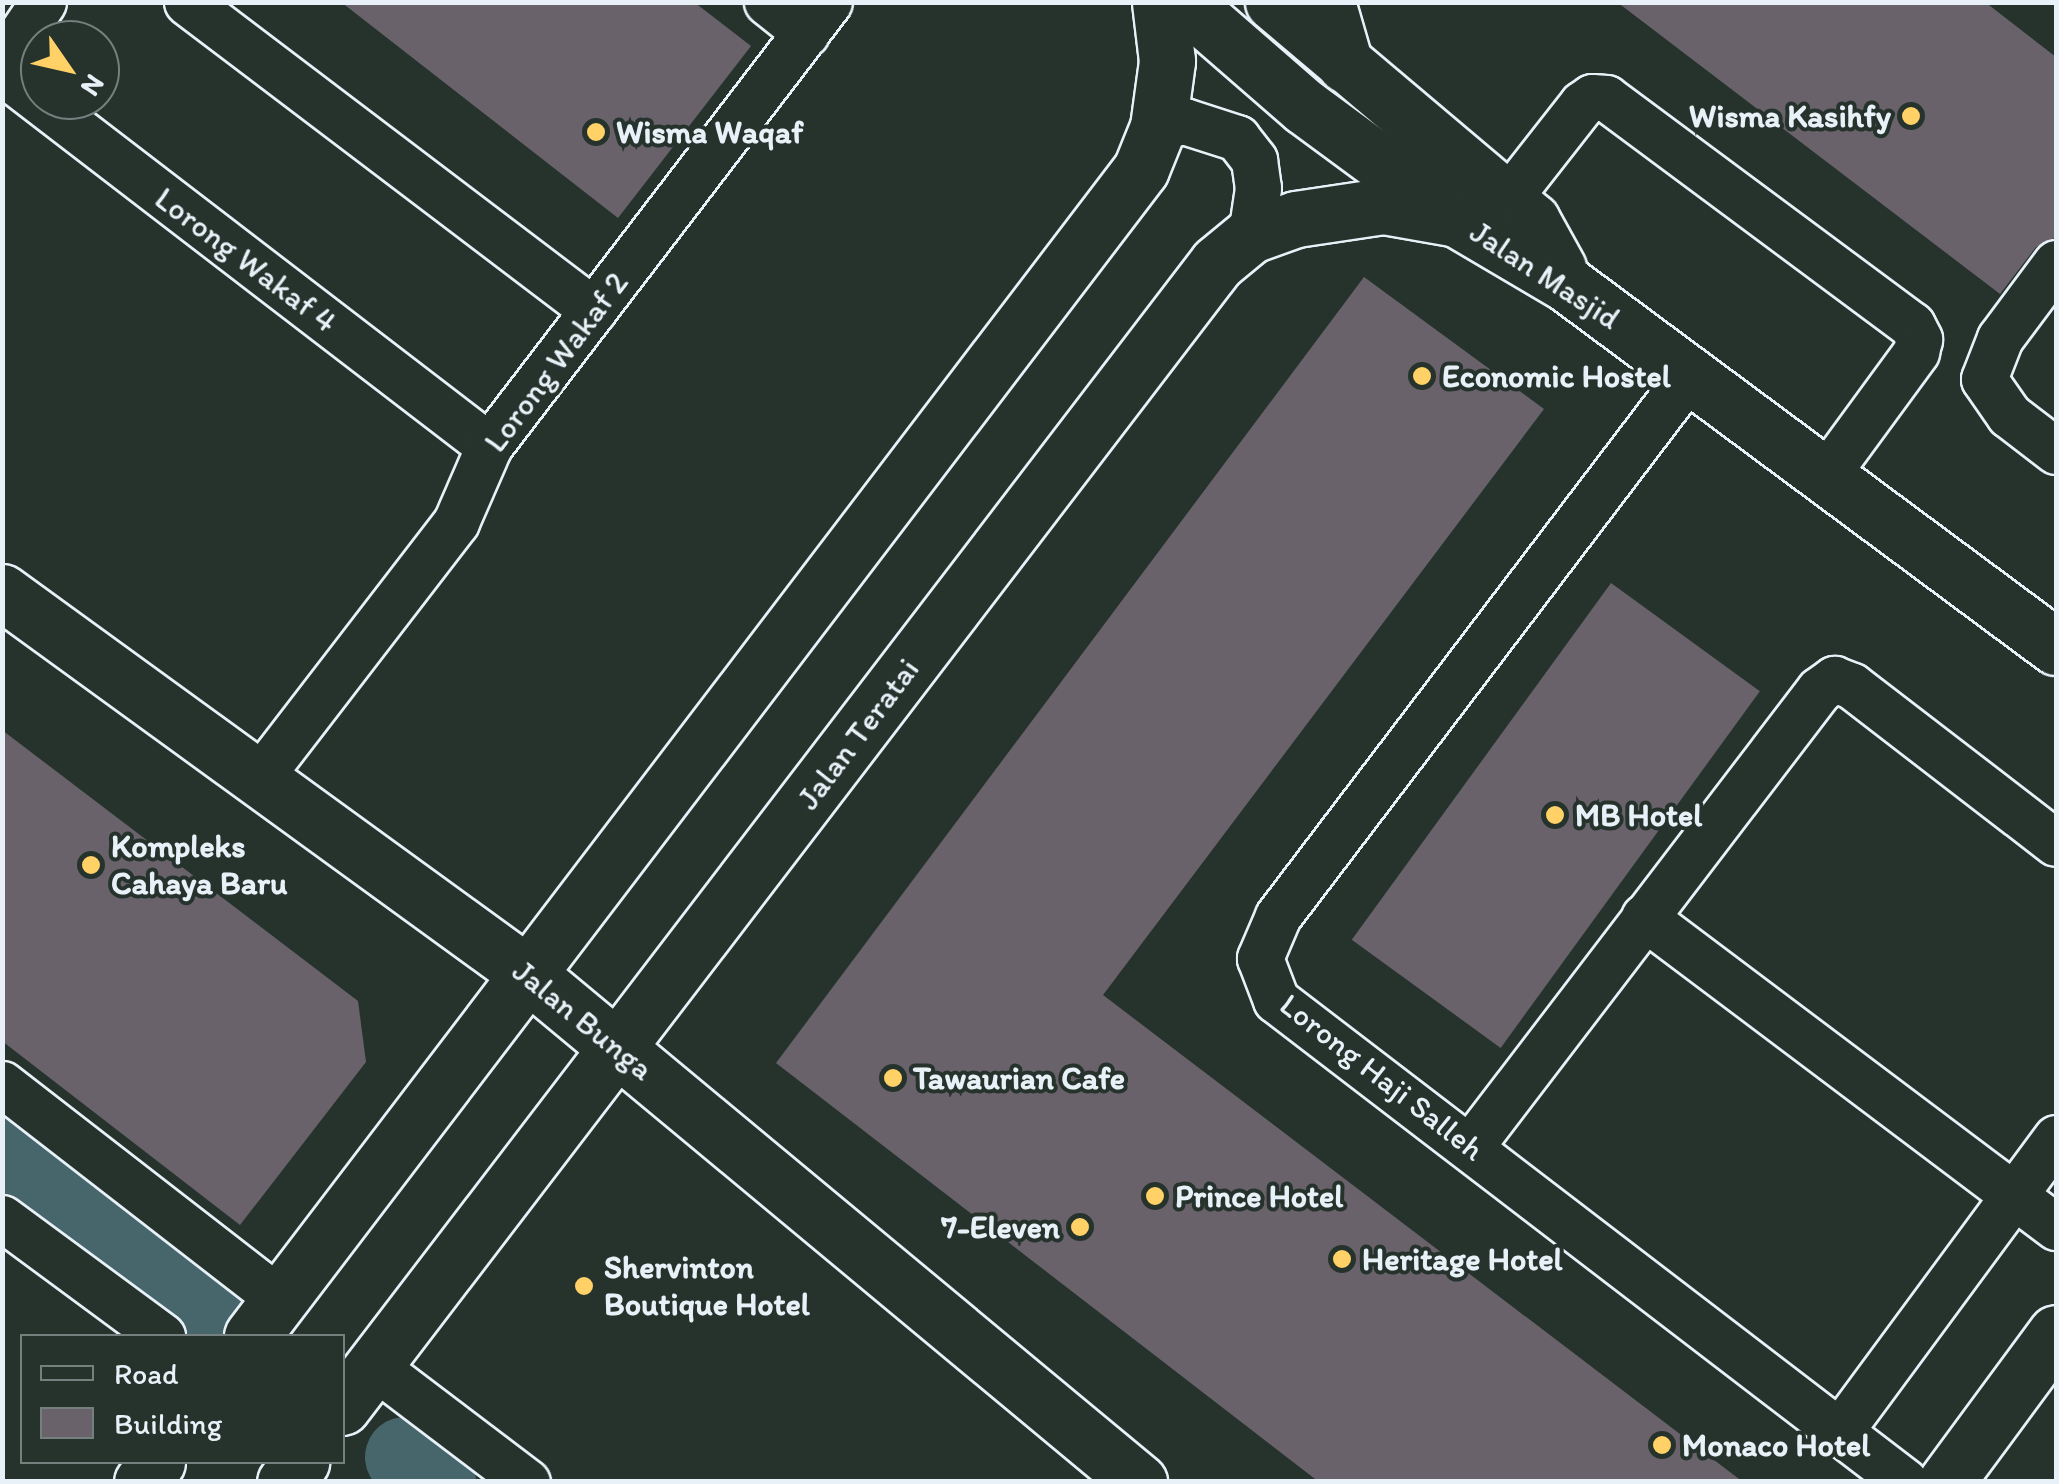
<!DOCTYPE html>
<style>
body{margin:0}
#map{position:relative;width:2059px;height:1484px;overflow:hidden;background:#26332d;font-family:Itim,sans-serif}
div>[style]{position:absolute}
.canal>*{height:80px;margin:-40px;padding:0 40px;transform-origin:40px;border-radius:40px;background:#46666c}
.building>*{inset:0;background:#69626b;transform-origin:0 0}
.roads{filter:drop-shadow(2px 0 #e8f1f8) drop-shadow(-2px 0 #e8f1f8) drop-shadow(0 2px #e8f1f8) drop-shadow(0 -2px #e8f1f8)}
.service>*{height:45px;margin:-22.5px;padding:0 22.5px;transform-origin:22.5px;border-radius:22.5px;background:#26332d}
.minor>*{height:55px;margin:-27.5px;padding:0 27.5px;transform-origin:27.5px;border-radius:27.5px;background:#26332d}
.tertiary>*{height:55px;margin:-27.5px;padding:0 27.5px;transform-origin:27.5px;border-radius:27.5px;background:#26332d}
.dots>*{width:28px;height:28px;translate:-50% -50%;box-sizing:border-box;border:5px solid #26332d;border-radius:50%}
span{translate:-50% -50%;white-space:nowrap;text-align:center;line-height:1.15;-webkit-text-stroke:8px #26332d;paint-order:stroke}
.poi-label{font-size:32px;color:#e8f1f8;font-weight:700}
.right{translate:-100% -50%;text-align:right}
.left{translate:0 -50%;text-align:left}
.street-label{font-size:32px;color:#e8f1f8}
.frame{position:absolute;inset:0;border:5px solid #e8f1f8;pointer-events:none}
.legend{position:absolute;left:20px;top:1334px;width:325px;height:130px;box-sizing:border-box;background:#26332d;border:2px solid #747f7e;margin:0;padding:12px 18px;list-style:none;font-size:30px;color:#e8f1f8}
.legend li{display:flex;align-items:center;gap:20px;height:50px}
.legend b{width:50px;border:2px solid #747f7e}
.north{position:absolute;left:20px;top:20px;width:100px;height:100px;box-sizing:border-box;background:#26332d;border:2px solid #747f7e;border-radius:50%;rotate:124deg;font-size:28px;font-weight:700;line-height:40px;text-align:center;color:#e8f1f8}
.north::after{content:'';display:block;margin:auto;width:35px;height:45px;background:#ffd166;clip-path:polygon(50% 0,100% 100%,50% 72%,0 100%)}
</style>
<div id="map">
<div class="canal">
<div style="left:2px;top:1154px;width:271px;rotate:37deg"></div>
<div style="left:405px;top:1457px;width:40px;rotate:39deg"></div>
</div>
<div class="building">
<div style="clip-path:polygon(341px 2px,694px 2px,751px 46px,618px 218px)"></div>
<div style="clip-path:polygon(1617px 2px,1985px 2px,2056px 57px,2056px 237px,2036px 247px,2000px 294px)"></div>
<div style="clip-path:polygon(1364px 277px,1544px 409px,1103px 995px,1743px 1482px,1319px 1482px,776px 1063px)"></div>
<div style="left:1611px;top:583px;width:184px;height:441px;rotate:36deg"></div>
<div style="clip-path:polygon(2px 730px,358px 1001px,366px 1062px,240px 1225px,2px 1041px)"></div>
</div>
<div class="roads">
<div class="service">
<div style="left:43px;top:2px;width:57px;rotate:124.2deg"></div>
<div style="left:11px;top:49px;width:33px;rotate:83deg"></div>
<div style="left:15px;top:82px;width:598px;rotate:37.52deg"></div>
<div style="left:187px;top:2px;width:510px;rotate:37.18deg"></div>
<div style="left:767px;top:2px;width:50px;rotate:38.5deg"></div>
<div style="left:1158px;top:127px;width:27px;rotate:-13deg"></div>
<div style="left:1184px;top:121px;width:56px;rotate:17.8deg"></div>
<div style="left:1237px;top:138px;width:28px;rotate:52deg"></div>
<div style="left:1254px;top:160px;width:28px;rotate:82deg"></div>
<div style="left:1258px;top:188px;width:48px;rotate:98.5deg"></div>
<div style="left:1506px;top:201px;width:123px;rotate:-51.9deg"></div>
<div style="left:1582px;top:104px;width:12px;rotate:-35deg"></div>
<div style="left:1592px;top:97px;width:14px;rotate:4deg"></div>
<div style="left:1606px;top:98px;width:381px;rotate:36.6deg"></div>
<div style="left:1912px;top:325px;width:16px;rotate:63deg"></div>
<div style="left:1919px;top:339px;width:13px;rotate:103deg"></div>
<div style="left:1916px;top:352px;width:152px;rotate:126.2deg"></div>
<div style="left:2056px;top:263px;width:94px;rotate:126.7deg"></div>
<div style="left:2000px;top:338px;width:44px;rotate:111.3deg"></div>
<div style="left:1984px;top:379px;width:44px;rotate:55.2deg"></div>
<div style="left:2009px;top:415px;width:59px;rotate:37.5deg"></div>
<div style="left:1690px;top:374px;width:681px;rotate:127.24deg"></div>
<div style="left:1278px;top:916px;width:46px;rotate:113.2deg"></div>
<div style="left:1260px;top:958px;width:45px;rotate:69.1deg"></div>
<div style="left:1276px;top:1000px;width:792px;rotate:37.46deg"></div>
<div style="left:259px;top:778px;width:323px;rotate:-52.4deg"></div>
<div style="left:456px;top:522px;width:83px;rotate:-66.5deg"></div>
<div style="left:489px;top:446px;width:559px;rotate:-52.56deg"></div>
<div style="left:1644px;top:917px;width:516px;rotate:36.96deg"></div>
<div style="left:2px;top:1084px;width:352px;rotate:37.8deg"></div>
<div style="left:1470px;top:1147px;width:575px;rotate:-52.63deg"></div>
<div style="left:1819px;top:690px;width:19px;rotate:-36deg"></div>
<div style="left:1834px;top:679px;width:19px;rotate:21deg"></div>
<div style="left:1852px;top:686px;width:257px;rotate:37.6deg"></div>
<div style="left:2px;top:1218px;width:199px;rotate:36.4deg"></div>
<div style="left:374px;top:1366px;width:192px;rotate:37.2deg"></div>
<div style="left:1840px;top:1431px;width:364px;rotate:-53.6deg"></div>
</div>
<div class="minor">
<div style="left:1327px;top:2px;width:65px;rotate:73.8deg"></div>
<div style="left:2px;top:592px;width:650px;rotate:35.99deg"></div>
<div style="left:528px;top:974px;width:795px;rotate:39.74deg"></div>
<div style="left:252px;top:1336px;width:1467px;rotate:-52.7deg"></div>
<div style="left:1141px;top:169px;width:45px;rotate:-68deg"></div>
<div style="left:1158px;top:127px;width:67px;rotate:-82.2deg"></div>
<div style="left:1167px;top:61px;width:59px;rotate:-96.8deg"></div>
<div style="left:342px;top:1407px;width:1440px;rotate:-52.59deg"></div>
<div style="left:1217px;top:263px;width:44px;rotate:-39.5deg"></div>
<div style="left:1251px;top:235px;width:48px;rotate:-19.6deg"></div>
<div style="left:1296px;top:219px;width:88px;rotate:-8.5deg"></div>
<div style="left:1383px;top:206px;width:75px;rotate:10deg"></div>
<div style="left:142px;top:1482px;width:25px;rotate:-53deg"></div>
<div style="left:285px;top:1482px;width:26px;rotate:-51deg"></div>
</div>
<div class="tertiary">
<div style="left:1184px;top:2px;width:160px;rotate:41deg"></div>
<div style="left:1305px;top:107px;width:189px;rotate:36.4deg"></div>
<div style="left:1457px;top:219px;width:128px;rotate:30.6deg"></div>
<div style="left:1567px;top:284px;width:609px;rotate:36.59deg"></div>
<div style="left:1273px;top:2px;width:339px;rotate:40.2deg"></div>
<div style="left:1532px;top:221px;width:54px;rotate:61deg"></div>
<div style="left:1946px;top:1482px;width:185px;rotate:-53.6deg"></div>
</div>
</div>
<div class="dots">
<div style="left:1911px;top:116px;background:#ffd166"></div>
<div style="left:596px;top:132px;background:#ffd166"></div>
<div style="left:1422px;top:376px;background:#ffd166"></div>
<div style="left:1555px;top:815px;background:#ffd166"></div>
<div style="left:91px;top:865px;background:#ffd166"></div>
<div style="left:893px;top:1078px;background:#ffd166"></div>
<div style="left:1155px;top:1196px;background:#ffd166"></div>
<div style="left:1080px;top:1227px;background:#ffd166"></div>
<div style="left:1342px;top:1259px;background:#ffd166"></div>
<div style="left:584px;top:1286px;background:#ffd166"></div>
<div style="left:1662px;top:1445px;background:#ffd166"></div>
</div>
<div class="poi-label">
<span class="right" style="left:1891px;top:116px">Wisma Kasihfy</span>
<span class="left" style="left:616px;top:132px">Wisma Waqaf</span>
<span class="left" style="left:1442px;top:376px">Economic Hostel</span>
<span class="left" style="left:1575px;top:815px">MB Hotel</span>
<span class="left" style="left:111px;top:865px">Kompleks<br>Cahaya Baru</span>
<span class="left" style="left:913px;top:1078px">Tawaurian Cafe</span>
<span class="left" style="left:1175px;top:1196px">Prince Hotel</span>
<span class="right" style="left:1060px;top:1227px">7-Eleven</span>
<span class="left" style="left:1362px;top:1259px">Heritage Hotel</span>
<span class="left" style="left:604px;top:1286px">Shervinton<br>Boutique Hotel</span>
<span class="left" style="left:1682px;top:1445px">Monaco Hotel</span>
</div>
<div class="street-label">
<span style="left:246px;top:260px;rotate:37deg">Lorong Wakaf 4</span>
<span style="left:1545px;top:275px;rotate:33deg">Jalan Masjid</span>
<span style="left:556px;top:362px;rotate:-53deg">Lorong Wakaf 2</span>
<span style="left:858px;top:734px;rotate:-53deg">Jalan Teratai</span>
<span style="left:583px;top:1020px;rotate:39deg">Jalan Bunga</span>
<span style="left:1382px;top:1077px;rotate:38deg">Lorong Haji Salleh</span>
</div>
<div class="frame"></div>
<ul class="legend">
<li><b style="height:12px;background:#26332d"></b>Road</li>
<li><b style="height:28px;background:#69626b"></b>Building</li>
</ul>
<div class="north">N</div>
</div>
